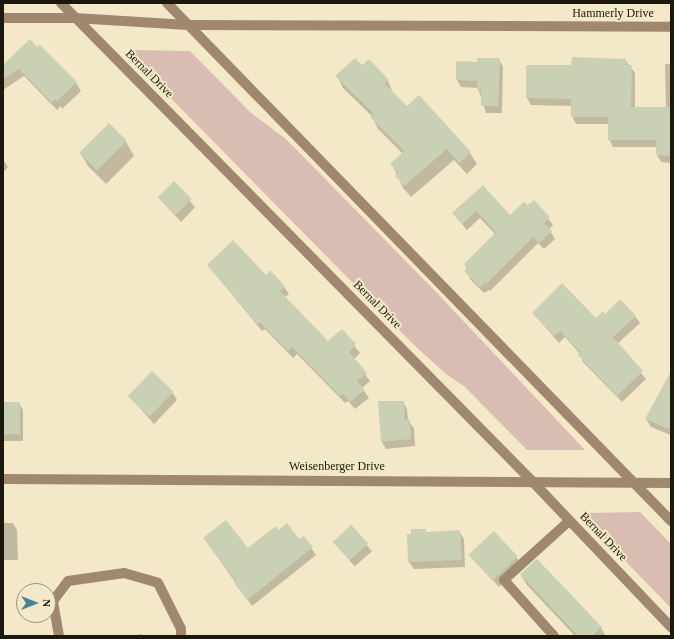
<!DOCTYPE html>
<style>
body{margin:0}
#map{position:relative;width:674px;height:639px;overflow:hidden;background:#f3e9c8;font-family:"Times New Roman",serif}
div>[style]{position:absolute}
.green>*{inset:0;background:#dabdb2}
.shadow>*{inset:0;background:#0003;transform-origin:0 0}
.building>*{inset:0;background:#c9d0b3;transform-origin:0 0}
.minor>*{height:10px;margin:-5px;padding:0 5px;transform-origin:5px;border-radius:5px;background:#a08870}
span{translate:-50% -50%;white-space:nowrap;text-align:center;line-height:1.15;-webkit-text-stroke:4px #f3e9c8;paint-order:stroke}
.street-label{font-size:12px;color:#1c180c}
.frame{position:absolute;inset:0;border:4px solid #1c180c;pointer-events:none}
.north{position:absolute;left:16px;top:583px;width:40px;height:40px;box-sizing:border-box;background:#f3e9c8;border:1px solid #9d957d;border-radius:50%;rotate:90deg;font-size:11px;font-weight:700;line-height:16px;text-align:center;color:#1c180c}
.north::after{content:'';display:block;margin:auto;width:14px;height:18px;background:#438497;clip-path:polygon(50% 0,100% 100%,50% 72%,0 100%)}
</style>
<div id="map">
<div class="green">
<div style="clip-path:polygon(131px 50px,190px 51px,250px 112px,287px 140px,438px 294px,585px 450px,527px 450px,464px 386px,446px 374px,412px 343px,140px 67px)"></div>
<div style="clip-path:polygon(640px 512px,671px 544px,671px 608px,588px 523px,584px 513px)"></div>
</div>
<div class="shadow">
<div style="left:277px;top:3px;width:27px;height:1px"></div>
<div style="clip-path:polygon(30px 41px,76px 83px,81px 91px,62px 109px,61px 106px,57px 110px,24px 76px,3px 90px,3px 66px)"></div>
<div style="clip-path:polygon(499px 59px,503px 67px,502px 113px,486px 113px,478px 88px,461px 87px,457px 80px,457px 62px,478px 63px)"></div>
<div style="clip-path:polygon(625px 60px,635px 73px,635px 108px,666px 108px,665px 64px,671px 64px,671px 163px,661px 162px,657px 155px,657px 147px,613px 147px,609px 139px,609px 124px,576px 124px,572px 116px,572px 106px,531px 105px,527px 98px,572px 66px)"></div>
<div style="clip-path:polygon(362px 67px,388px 81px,393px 94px,407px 108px,419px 97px,470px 153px,477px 164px,467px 174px,454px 160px,411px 197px,403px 188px,392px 164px,403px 154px,378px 129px,372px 116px,343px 88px,337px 76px)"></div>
<div style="clip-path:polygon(126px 142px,134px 156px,106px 184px,88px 166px,80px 152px)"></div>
<div style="clip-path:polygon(3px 159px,8px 167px,3px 172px)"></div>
<div style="clip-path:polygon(174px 182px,195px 207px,181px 222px,159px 198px)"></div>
<div style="clip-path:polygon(483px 187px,510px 216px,534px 201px,553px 225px,549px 229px,555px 239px,544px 249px,538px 243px,490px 291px,489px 290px,484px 293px,470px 279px,465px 264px,495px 234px,480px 218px,467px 230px,453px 213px)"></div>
<div style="clip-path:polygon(208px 265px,266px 277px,284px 287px,289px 294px,285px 297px,328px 343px,342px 331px,360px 353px,354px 359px,370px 381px,362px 388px,369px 398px,355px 409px,348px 401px,345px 403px,297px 354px,293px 358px,265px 329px,262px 331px)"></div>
<div style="clip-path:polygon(533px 313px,595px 320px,605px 315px,635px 316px,640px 323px,617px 344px,646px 379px,622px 402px,583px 362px,580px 354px,565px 337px,559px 343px)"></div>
<div style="clip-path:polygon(173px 393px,177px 400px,154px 424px,129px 396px)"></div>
<div style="clip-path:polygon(671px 394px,671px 435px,651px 427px,646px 419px)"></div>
<div style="clip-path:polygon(379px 402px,403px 402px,407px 409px,408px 421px,414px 428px,415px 446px,386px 449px,382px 442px)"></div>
<div style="clip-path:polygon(3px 403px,19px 403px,23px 410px,23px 441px,3px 441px)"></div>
<div style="clip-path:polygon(3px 523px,13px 523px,17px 530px,18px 560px,3px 560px)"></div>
<div style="left:351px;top:527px;width:32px;height:23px;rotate:49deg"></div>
<div style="clip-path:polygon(425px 530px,427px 533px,459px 531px,464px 539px,465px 567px,414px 569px,409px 562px,408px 535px)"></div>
<div style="clip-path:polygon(278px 531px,299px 541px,303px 537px,316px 555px,252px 606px,204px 538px,248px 549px)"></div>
<div style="clip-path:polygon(470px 556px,517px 558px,521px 565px,499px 587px)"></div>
<div style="clip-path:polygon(521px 575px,601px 628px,606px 636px,575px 636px,527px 585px)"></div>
<div style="clip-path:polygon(142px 634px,143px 636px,125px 636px)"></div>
</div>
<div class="building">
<div style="clip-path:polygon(30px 39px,37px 47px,40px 45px,77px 82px,57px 101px,55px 99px,52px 103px,19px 69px,3px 79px,3px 65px)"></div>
<div style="clip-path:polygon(572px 57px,626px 59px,626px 65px,632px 65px,631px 107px,671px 107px,671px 156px,656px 155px,656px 140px,608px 140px,608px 117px,571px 117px,571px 99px,526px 98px,526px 65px,571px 65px)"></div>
<div style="clip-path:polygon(355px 58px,362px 65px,369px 59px,389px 80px,385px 84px,407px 106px,419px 95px,471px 152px,459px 163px,447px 149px,404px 186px,395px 176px,399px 173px,390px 164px,404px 151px,370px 117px,374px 114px,335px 76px)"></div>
<div style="clip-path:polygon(477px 58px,500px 58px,498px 106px,481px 106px,481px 89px,477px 89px,477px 81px,456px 80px,456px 61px,477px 62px)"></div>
<div style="left:109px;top:123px;width:25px;height:42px;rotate:45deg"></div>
<div style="left:174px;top:181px;width:25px;height:23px;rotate:45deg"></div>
<div style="clip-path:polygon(483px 185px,510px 215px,524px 202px,528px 205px,534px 200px,550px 217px,544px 223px,552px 231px,539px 243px,533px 237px,486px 284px,484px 283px,480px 287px,464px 271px,468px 268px,464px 264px,496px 232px,476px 211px,462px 224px,452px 213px)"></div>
<div style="clip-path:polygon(233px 240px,266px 275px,270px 270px,285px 286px,280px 291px,328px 341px,342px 329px,356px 344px,349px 352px,367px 373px,357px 381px,365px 390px,350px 402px,343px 394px,340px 396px,292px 347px,288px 351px,260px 322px,257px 324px,207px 265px)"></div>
<div style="clip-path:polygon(562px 283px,596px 318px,603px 311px,605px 314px,620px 299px,636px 316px,613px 337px,643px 371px,617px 396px,578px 355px,580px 352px,560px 331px,554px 336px,532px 313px)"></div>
<div style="left:152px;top:371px;width:30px;height:35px;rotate:44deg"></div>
<div style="clip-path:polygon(671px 371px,671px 430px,645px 419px)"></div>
<div style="clip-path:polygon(378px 401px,404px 401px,405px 420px,410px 419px,411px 439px,381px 442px)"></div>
<div style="left:3px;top:402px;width:17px;height:32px"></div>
<div style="clip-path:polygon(226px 520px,248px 548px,276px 526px,278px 530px,287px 523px,299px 539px,304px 536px,313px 547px,247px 600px,234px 583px,236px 581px,203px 538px)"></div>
<div style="left:351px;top:525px;width:25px;height:25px;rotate:47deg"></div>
<div style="clip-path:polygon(411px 529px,426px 529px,426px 532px,460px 530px,462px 560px,408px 562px,407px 534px,411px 534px)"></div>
<div style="left:494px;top:531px;width:35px;height:35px;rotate:47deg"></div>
<div style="clip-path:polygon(537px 559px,602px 627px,592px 636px,578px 636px,520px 574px)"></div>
</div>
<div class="minor">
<div style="left:61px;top:3px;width:670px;rotate:45.42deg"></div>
<div style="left:531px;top:480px;width:203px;rotate:46.4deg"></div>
<div style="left:167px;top:3px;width:723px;rotate:45.78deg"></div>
<div style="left:3px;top:18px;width:72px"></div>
<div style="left:75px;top:18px;width:113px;rotate:3.5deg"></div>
<div style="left:188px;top:25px;width:483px;rotate:0.2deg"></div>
<div style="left:3px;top:479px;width:668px;rotate:0.34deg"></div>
<div style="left:59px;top:636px;width:36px;rotate:-100deg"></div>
<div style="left:53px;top:601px;width:25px;rotate:-53deg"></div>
<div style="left:68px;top:581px;width:57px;rotate:-8.1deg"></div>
<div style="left:124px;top:573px;width:35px;rotate:16deg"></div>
<div style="left:158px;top:583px;width:51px;rotate:63.4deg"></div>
<div style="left:181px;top:629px;width:7px;rotate:90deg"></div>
<div style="left:554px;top:636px;width:75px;rotate:-131.8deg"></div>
<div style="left:504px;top:580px;width:88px;rotate:-42.2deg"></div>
</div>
<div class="street-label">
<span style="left:613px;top:14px">Hammerly Drive</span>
<span style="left:149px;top:74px;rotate:45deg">Bernal Drive</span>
<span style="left:377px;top:305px;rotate:45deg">Bernal Drive</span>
<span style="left:337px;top:467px">Weisenberger Drive</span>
<span style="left:603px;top:537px;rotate:46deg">Bernal Drive</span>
</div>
<div class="frame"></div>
<div class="north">N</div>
</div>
